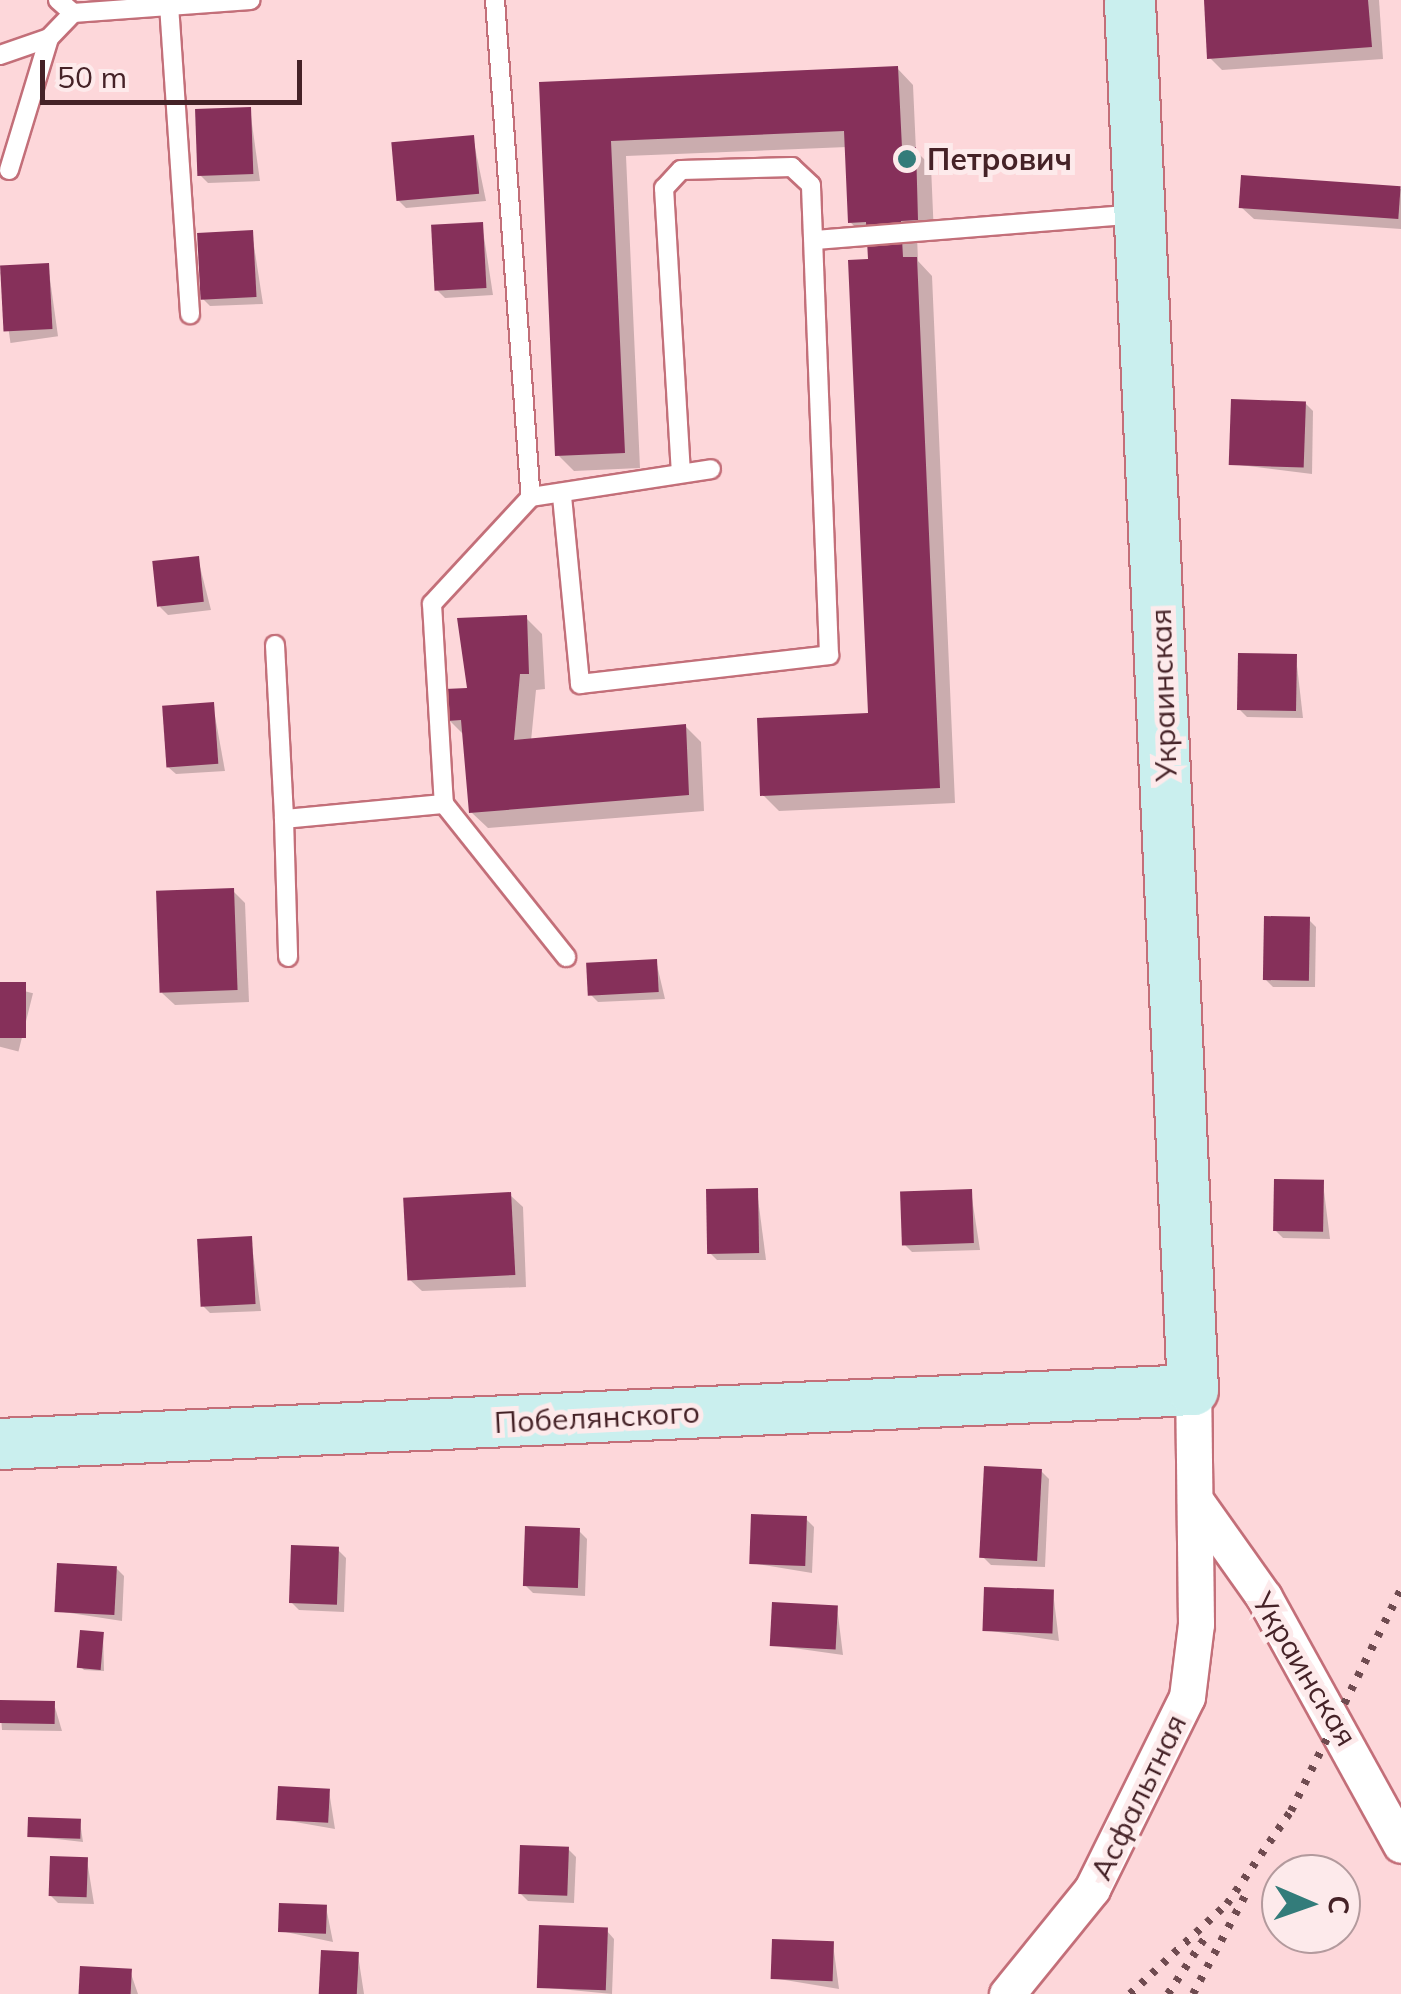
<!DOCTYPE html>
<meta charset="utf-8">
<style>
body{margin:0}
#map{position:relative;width:1401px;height:1994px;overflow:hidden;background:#fdd7da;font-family:Mulish,sans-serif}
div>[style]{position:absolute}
.shadow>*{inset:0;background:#0003;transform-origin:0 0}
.building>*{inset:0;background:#86305a;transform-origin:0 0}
.roads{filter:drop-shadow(2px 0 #c36f79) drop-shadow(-2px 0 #c36f79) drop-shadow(0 2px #c36f79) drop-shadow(0 -2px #c36f79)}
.lane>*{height:18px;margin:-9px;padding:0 9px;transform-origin:9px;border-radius:9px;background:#fff}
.street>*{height:35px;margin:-17.5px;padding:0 17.5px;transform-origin:17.5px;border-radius:17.5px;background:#fff}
.secondary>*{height:50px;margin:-25px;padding:0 25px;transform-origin:25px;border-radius:25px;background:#caefee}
.rail>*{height:8px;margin-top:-4px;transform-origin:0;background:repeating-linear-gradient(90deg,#6f4b50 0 5px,transparent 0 15px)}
.dots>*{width:28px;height:28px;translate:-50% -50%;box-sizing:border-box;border:5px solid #fdeaeb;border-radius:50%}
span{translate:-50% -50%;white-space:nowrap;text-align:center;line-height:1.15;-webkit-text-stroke:10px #fdeaeb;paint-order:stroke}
.poi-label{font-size:30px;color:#452227;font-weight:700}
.left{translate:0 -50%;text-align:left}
.street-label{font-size:30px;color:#452227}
.north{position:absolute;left:1261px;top:1854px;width:100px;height:100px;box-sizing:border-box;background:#fdeaeb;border:2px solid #b39a9d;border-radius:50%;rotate:92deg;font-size:28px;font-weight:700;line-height:40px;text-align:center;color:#452227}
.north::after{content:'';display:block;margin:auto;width:35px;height:45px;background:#337c7a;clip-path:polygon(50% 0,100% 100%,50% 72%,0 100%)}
.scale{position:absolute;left:40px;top:60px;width:262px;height:45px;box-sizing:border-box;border:5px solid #452227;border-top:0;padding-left:12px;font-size:30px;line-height:35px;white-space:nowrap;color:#452227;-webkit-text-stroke:8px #fdeaeb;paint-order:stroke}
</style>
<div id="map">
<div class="shadow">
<div style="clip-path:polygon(1206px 0,1379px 0,1383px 59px,1222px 70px,1210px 58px)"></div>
<div style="clip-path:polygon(897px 68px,913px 85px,916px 151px,931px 166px,934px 236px,917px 236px,918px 261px,932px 276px,955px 803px,779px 811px,763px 795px,871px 716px,870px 261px,867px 238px,850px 222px,847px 147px,626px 156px,640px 468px,574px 471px,558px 455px,542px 84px)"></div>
<div style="clip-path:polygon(250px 110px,260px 181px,208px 183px,200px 175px)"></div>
<div style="clip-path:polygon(473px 138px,486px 201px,406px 208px,398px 200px)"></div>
<div style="clip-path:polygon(1401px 189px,1401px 229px,1254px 219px,1241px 207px)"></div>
<div style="clip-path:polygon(482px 224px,493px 295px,445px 298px,437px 290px)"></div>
<div style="clip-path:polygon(252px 233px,263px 304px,210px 306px,202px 298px)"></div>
<div style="left:48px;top:265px;width:72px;height:48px;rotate:82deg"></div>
<div style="clip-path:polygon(1305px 403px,1313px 411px,1312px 474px,1232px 464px)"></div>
<div style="clip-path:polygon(198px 559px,211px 610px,168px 615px,160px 607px)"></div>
<div style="clip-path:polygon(526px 618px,542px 634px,545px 689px,536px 690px,531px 741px,685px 726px,701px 742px,704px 811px,488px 828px,471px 812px,465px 736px,449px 720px)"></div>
<div style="clip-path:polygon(1296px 657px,1303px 718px,1247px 717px,1239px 709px)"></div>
<div style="clip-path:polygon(213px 705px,225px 771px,176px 774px,168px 767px)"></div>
<div style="clip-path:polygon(233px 891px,245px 903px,249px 1002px,175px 1005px,162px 993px)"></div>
<div style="clip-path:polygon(1308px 919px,1316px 927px,1315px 987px,1273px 987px,1265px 979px)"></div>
<div style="clip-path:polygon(656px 961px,665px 999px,598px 1002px,590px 994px)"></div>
<div style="left:0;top:985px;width:34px;height:60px;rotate:14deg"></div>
<div style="clip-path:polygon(1323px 1183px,1330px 1239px,1283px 1238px,1275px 1230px)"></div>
<div style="clip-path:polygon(757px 1191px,766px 1260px,717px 1260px,709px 1252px)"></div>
<div style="clip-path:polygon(971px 1192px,980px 1250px,912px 1252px,904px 1244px)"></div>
<div style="clip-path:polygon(510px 1195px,523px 1207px,526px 1287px,422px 1291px,409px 1279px)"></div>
<div style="clip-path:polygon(251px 1239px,261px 1311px,210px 1313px,202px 1305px)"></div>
<div style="clip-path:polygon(1041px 1471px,1049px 1479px,1045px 1567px,991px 1565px,983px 1557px)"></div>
<div style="clip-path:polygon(806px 1519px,814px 1527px,812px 1573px,751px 1563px)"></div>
<div style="clip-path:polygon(579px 1531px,587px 1539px,585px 1596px,533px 1593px,525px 1585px)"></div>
<div style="clip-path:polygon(338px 1550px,346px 1558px,344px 1612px,299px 1610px,291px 1602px)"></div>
<div style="clip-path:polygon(116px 1568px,124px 1576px,122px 1621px,57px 1611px)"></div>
<div style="clip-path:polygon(1053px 1592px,1059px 1641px,985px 1630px)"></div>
<div style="clip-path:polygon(837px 1607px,843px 1655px,772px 1645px)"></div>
<div style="clip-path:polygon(103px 1634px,104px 1671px,84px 1670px,81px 1667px)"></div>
<div style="clip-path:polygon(0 1703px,54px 1704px,62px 1731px,2px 1730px)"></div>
<div style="clip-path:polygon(329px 1791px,335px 1829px,278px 1819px)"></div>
<div style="clip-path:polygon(80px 1822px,83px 1842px,30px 1836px)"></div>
<div style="clip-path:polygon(568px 1849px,576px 1857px,574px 1903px,528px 1901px,520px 1893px)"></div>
<div style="clip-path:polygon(87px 1860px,94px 1904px,58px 1903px,50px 1895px)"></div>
<div style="clip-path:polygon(326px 1907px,333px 1942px,281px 1931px)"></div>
<div style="clip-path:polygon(607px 1931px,614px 1939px,612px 1994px,539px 1987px)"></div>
<div style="clip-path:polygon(833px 1944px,839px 1989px,773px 1978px)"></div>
<div style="clip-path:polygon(358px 1955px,364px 1994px,321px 1994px)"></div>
<div style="clip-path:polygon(130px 1971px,138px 1994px,81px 1994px)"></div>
</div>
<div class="building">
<div style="clip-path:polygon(1204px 0,1368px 0,1372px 47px,1207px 59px)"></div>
<div style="clip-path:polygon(898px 66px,902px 148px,916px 147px,918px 220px,901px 221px,903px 257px,917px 257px,940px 788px,760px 796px,757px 718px,868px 713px,848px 260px,868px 259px,866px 222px,848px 223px,844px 131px,611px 141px,625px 453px,555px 456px,539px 82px)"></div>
<div style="left:251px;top:107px;width:67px;height:56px;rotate:88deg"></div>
<div style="left:474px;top:135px;width:59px;height:83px;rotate:85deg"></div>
<div style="left:1241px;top:175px;width:160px;height:33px;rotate:4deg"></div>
<div style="left:483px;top:222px;width:66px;height:52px;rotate:87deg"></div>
<div style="left:253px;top:230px;width:67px;height:56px;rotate:87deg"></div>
<div style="left:49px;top:263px;width:66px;height:49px;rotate:87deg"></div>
<div style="left:1231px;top:399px;width:75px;height:66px;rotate:2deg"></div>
<div style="left:199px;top:556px;width:46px;height:47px;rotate:84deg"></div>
<div style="clip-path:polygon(527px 615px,529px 674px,520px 674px,514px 740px,686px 724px,689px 795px,469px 813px,461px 720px,447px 721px,445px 689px,467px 688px,457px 618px)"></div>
<div style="left:1238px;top:653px;width:59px;height:57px;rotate:1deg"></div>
<div style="left:214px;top:702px;width:62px;height:52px;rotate:86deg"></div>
<div style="left:234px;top:888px;width:102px;height:78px;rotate:88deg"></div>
<div style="left:1264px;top:916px;width:46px;height:64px;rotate:1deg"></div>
<div style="left:657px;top:959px;width:33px;height:71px;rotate:87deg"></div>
<div style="left:0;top:982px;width:26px;height:56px"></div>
<div style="left:1274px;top:1179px;width:50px;height:52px;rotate:1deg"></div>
<div style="left:758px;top:1188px;width:65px;height:52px;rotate:89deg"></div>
<div style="left:972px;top:1189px;width:54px;height:72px;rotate:88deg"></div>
<div style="left:511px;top:1192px;width:83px;height:108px;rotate:87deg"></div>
<div style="left:252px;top:1236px;width:68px;height:55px;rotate:87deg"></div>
<div style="left:984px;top:1466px;width:58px;height:92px;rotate:3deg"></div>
<div style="left:751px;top:1514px;width:56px;height:50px;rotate:2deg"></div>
<div style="left:525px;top:1526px;width:55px;height:60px;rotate:2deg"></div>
<div style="left:291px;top:1545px;width:48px;height:58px;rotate:2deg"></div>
<div style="left:57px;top:1563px;width:60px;height:49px;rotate:3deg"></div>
<div style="left:984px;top:1587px;width:70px;height:44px;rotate:2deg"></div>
<div style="left:772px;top:1602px;width:66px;height:44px;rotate:3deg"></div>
<div style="left:80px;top:1630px;width:24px;height:38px;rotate:5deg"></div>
<div style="left:0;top:1700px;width:55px;height:23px;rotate:1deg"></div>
<div style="left:278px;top:1786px;width:52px;height:34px;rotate:3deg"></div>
<div style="left:28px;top:1817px;width:53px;height:20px;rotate:2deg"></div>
<div style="left:520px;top:1845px;width:49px;height:49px;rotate:2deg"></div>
<div style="left:50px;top:1856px;width:38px;height:40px;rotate:2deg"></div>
<div style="left:279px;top:1903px;width:48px;height:29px;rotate:2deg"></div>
<div style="left:539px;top:1925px;width:69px;height:63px;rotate:2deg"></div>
<div style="left:772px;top:1939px;width:62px;height:40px;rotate:2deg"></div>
<div style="left:321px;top:1950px;width:38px;height:44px;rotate:3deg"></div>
<div style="left:80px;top:1966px;width:52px;height:28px;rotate:3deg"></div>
</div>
<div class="roads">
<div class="lane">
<div style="left:58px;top:0;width:20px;rotate:41deg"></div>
<div style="left:73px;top:13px;width:178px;rotate:-4.2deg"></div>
<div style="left:495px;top:0;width:498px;rotate:85.9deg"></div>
<div style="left:531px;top:497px;width:182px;rotate:-8.8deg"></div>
<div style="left:169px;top:5px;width:310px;rotate:86.1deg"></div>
<div style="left:0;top:55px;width:52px;rotate:-19.1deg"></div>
<div style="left:49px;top:38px;width:35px;rotate:-46deg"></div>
<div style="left:9px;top:170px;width:138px;rotate:-73.1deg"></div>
<div style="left:815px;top:240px;width:325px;rotate:-4.6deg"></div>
<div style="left:562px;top:496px;width:189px;rotate:84.5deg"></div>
<div style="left:580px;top:684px;width:251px;rotate:-6.6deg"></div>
<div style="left:829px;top:655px;width:470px;rotate:-92.2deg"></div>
<div style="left:811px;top:185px;width:26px;rotate:-137deg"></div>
<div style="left:792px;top:167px;width:111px;rotate:178.5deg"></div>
<div style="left:681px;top:170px;width:25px;rotate:133deg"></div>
<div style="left:664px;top:188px;width:285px;rotate:86.6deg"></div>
<div style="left:531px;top:497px;width:146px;rotate:132.8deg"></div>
<div style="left:432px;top:604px;width:200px;rotate:86.6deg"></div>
<div style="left:444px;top:804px;width:196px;rotate:51.4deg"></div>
<div style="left:275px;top:645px;width:174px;rotate:87deg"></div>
<div style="left:284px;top:819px;width:161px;rotate:-5.4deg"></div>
<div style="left:284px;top:819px;width:138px;rotate:88.3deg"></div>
</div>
<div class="street">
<div style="left:1195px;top:1500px;width:119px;rotate:54.6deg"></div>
<div style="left:1264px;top:1597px;width:283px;rotate:61.1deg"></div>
<div style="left:1007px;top:1994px;width:135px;rotate:-51deg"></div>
<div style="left:1092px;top:1889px;width:214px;rotate:-63.7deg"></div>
<div style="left:1187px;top:1697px;width:74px;rotate:-83deg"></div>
<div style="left:1196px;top:1624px;width:234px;rotate:-90.7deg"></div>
</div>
<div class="secondary">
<div style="left:0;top:1444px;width:1194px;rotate:-2.59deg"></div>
<div style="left:1193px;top:1390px;width:1391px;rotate:-92.6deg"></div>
</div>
</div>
<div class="rail">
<div style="left:1130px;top:1994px;width:132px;rotate:-42.9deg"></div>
<div style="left:1227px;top:1904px;width:113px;rotate:-55.5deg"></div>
<div style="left:1291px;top:1811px;width:248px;rotate:-63.6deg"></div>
<div style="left:1168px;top:1994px;width:73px;rotate:-56.7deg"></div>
<div style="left:1193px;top:1994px;width:113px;rotate:-62.1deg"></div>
</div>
<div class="dots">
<div style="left:907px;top:159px;background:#337c7a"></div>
</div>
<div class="poi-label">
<span class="left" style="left:927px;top:159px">Петрович</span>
</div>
<div class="street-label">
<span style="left:1163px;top:695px;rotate:-92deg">Украинская</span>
<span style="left:597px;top:1417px;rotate:-3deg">Побелянского</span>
<span style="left:1305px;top:1669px;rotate:59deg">Украинская</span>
<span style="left:1138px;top:1797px;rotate:-64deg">Асфальтная</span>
</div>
<div class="north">С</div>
<div class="scale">50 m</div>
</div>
